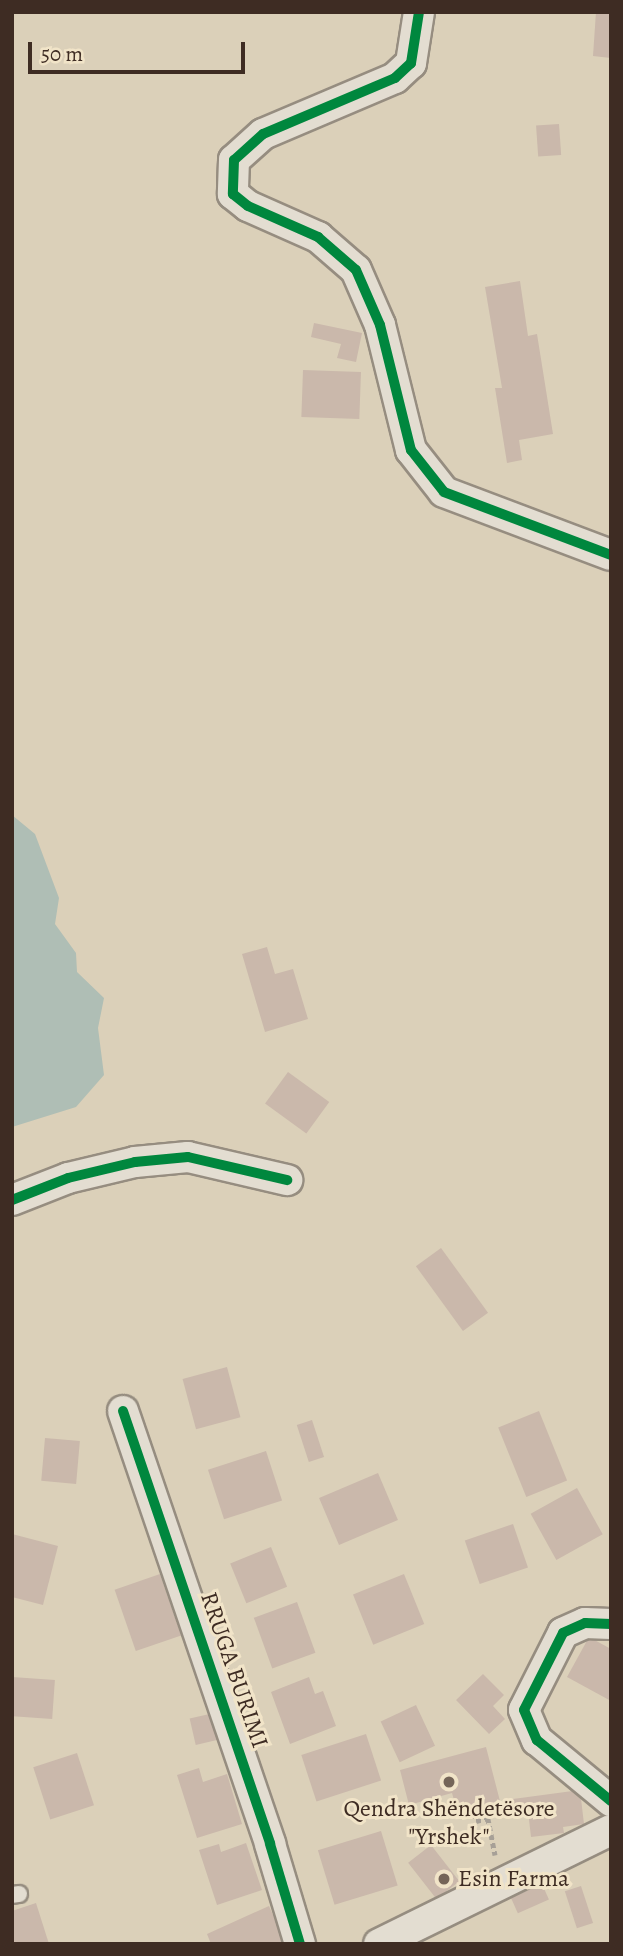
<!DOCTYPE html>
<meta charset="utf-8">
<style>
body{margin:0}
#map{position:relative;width:623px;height:1956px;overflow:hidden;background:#dbd0b9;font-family:Alegreya,serif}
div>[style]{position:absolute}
.water>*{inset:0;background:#afbeb5}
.building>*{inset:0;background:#cab8ab;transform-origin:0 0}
.path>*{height:4.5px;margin-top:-2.25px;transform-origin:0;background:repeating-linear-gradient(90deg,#a7a097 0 5px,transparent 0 8.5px)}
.roads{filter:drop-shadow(2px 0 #968d80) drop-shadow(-2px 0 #968d80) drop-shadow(0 2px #968d80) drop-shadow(0 -2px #968d80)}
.service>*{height:16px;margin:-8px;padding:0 8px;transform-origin:8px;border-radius:8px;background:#e3ddd1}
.minor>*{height:30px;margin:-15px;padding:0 15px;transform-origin:15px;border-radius:15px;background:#e3ddd1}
.cycleway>*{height:10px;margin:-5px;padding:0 5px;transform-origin:5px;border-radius:5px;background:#00873e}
.dots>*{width:19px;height:19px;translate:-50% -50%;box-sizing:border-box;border:4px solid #f1e4c8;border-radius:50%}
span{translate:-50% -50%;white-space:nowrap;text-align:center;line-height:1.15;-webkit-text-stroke:6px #f1e4c8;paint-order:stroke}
.street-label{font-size:24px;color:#3e2c23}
.poi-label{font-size:24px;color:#3e2c23}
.left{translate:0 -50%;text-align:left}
.frame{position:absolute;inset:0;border:14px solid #3e2c23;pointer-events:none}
.scale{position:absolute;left:28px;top:42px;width:217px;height:32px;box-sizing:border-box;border:4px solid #3e2c23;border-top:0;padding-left:9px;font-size:21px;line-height:24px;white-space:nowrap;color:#3e2c23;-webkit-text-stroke:5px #f1e4c8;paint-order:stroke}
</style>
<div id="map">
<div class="water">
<div style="clip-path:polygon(12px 815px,35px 834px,59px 898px,55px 924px,76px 953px,77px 972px,104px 998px,98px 1028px,104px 1075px,76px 1107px,12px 1127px)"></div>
</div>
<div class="building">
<div style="clip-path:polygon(596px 12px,611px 12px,611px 58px,593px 56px)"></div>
<div style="left:559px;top:124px;width:31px;height:23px;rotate:86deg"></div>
<div style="clip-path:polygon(520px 281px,528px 336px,537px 334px,553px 434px,519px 440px,522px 460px,507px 463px,495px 388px,502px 388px,485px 287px)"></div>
<div style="clip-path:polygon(314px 323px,362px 333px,356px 362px,337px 358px,341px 344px,311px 337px)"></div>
<div style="left:303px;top:370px;width:58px;height:47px;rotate:2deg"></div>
<div style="clip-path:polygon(267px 947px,275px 974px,293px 969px,308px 1019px,265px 1032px,242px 954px)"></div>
<div style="left:288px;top:1072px;width:51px;height:39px;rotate:36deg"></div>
<div style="left:441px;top:1248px;width:80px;height:31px;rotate:54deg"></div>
<div style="left:227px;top:1367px;width:52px;height:46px;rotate:75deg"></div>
<div style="left:539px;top:1411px;width:75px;height:44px;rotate:68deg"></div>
<div style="left:312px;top:1420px;width:39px;height:16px;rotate:72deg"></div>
<div style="left:45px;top:1438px;width:35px;height:43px;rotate:5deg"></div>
<div style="left:266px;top:1451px;width:52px;height:61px;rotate:72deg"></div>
<div style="left:378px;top:1473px;width:51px;height:64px;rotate:67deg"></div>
<div style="left:577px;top:1488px;width:53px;height:53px;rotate:61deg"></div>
<div style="left:513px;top:1524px;width:46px;height:51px;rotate:71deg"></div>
<div style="clip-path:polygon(12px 1534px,58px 1546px,43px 1605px,12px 1597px)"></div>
<div style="left:271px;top:1547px;width:43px;height:44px;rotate:68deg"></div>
<div style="left:160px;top:1574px;width:65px;height:48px;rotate:71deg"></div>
<div style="left:404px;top:1574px;width:54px;height:55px;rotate:68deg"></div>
<div style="left:297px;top:1602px;width:54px;height:46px;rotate:70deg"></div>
<div style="clip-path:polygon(589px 1637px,611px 1649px,611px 1701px,567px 1677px)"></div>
<div style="clip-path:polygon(483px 1674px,504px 1695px,493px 1706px,505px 1719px,489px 1734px,456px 1700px)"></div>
<div style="left:12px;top:1677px;width:43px;height:39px;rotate:4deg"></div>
<div style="clip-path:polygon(309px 1677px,315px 1694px,323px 1691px,336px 1726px,290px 1744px,271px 1692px)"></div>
<div style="left:416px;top:1705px;width:45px;height:39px;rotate:65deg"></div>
<div style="left:214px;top:1713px;width:27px;height:25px;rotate:77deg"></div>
<div style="left:366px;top:1734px;width:49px;height:68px;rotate:72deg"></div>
<div style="clip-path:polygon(486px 1747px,501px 1805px,459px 1817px,452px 1793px,409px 1805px,400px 1770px)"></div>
<div style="left:77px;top:1753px;width:55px;height:46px;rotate:72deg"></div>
<div style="clip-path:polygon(199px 1768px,203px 1782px,227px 1774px,242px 1824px,197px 1838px,177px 1775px)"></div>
<div style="clip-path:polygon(580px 1790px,584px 1824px,563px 1827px,564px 1833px,531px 1837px,528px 1811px,514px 1813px,513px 1799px)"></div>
<div style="left:381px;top:1831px;width:57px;height:66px;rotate:73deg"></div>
<div style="clip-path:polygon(246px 1843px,262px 1890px,217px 1905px,199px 1850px,219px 1844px,221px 1852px)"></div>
<div style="left:431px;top:1845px;width:46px;height:29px;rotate:52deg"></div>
<div style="left:542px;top:1884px;width:17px;height:34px;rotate:66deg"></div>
<div style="left:581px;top:1886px;width:39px;height:17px;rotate:72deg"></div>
<div style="clip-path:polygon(36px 1903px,49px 1944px,12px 1944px,12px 1911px)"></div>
<div style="clip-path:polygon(269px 1906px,286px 1943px,211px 1944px,207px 1934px)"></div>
</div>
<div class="path">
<div style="left:474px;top:1813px;width:8px;rotate:76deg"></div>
<div style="left:476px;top:1821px;width:12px;rotate:-14deg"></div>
<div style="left:488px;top:1818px;width:38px;rotate:79deg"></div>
</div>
<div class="roads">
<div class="service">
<div style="left:12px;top:1895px;width:7px;rotate:-8deg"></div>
</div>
<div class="minor">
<div style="left:419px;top:12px;width:52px;rotate:98.9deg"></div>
<div style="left:411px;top:63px;width:22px;rotate:137deg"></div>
<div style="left:395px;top:78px;width:143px;rotate:157deg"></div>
<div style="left:263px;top:134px;width:39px;rotate:138deg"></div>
<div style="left:234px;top:160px;width:34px;rotate:92deg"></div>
<div style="left:233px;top:194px;width:19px;rotate:39deg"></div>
<div style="left:248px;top:206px;width:77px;rotate:23.9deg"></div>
<div style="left:318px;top:237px;width:50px;rotate:41deg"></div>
<div style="left:356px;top:270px;width:60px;rotate:66.4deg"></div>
<div style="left:380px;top:325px;width:129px;rotate:76.1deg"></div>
<div style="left:411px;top:450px;width:53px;rotate:51.8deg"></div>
<div style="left:444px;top:492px;width:178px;rotate:20.7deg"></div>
<div style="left:12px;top:1200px;width:60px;rotate:-21.4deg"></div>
<div style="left:68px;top:1178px;width:69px;rotate:-13.4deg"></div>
<div style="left:135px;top:1162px;width:53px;rotate:-5.4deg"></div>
<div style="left:188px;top:1157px;width:102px;rotate:13.1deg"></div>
<div style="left:123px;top:1411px;width:457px;rotate:71.2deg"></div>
<div style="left:270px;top:1844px;width:104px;rotate:73.3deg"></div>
<div style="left:611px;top:1624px;width:26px;rotate:-178deg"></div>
<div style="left:585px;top:1623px;width:24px;rotate:156deg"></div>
<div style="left:563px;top:1633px;width:86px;rotate:116.9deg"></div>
<div style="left:524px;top:1710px;width:33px;rotate:67deg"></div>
<div style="left:537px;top:1740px;width:96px;rotate:39.5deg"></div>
<div style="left:379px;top:1944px;width:258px;rotate:-26.2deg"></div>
</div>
</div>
<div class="cycleway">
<div style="left:419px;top:12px;width:52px;rotate:98.9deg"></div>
<div style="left:411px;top:63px;width:22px;rotate:137deg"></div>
<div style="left:395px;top:78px;width:143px;rotate:157deg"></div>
<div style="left:263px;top:134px;width:39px;rotate:138deg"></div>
<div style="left:234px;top:160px;width:34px;rotate:92deg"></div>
<div style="left:233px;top:194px;width:19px;rotate:39deg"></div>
<div style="left:248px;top:206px;width:77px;rotate:23.9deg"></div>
<div style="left:318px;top:237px;width:50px;rotate:41deg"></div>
<div style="left:356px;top:270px;width:60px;rotate:66.4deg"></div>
<div style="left:380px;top:325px;width:129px;rotate:76.1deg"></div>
<div style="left:411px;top:450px;width:53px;rotate:51.8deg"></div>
<div style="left:444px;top:492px;width:178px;rotate:20.7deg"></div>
<div style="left:12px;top:1200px;width:60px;rotate:-21.4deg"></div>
<div style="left:68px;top:1178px;width:69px;rotate:-13.4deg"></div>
<div style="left:135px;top:1162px;width:53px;rotate:-5.4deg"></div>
<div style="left:188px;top:1157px;width:102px;rotate:13.1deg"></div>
<div style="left:123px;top:1411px;width:457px;rotate:71.2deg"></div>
<div style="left:270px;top:1844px;width:104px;rotate:73.3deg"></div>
<div style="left:611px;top:1624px;width:26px;rotate:-178deg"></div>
<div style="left:585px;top:1623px;width:24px;rotate:156deg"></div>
<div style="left:563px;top:1633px;width:86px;rotate:116.9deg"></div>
<div style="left:524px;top:1710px;width:33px;rotate:67deg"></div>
<div style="left:537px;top:1740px;width:96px;rotate:39.5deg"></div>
</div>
<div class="dots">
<div style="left:449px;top:1782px;background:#756558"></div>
<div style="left:444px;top:1879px;background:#756558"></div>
</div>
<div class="street-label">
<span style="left:234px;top:1670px;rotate:71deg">RRUGA BURIMI</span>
</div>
<div class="poi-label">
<span style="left:449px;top:1823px">Qendra Shëndetësore<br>"Yrshek"</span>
<span class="left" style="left:458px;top:1879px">Esin Farma</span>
</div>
<div class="frame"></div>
<div class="scale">50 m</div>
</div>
